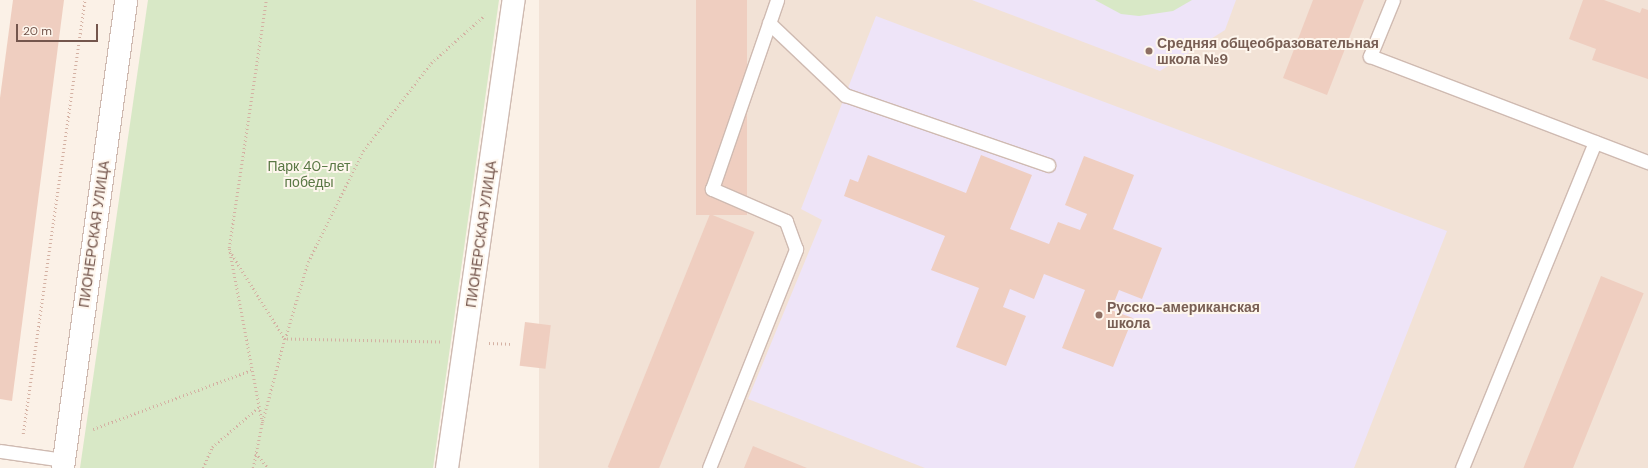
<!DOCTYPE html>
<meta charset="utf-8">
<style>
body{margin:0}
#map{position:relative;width:1648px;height:468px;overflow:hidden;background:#fbf1e7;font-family:"DM Sans",sans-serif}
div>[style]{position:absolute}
.residential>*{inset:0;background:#f2e2d6;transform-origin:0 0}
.education>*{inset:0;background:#eee4f8}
.green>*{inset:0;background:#d8e8c6}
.building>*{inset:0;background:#efcec0;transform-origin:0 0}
.path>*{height:2.5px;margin-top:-1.25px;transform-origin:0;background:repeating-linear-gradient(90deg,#d4b1a3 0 1px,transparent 0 4px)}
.roads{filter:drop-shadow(1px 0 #cfbab1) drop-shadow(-1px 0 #cfbab1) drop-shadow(0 1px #cfbab1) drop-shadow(0 -1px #cfbab1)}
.lane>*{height:13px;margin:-6.5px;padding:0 6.5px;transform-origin:6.5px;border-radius:6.5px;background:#fff}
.street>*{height:22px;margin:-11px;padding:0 11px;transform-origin:11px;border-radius:11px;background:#fff}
.dots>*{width:11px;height:11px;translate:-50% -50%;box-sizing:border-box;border:2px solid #fef6ed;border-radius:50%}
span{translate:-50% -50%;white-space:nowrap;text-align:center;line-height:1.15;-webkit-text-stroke:4px #fef6ed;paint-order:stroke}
.education-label{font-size:14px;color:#785e54;font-weight:700}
.left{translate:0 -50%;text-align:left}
.park-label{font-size:14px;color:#5a7845}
.street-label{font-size:14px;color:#74564d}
.scale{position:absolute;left:16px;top:24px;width:82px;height:18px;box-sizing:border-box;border:2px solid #74564d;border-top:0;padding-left:5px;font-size:12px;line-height:14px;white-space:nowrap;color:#74564d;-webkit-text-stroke:3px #fef6ed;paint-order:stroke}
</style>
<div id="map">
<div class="residential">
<div style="left:539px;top:0;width:1109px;height:473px"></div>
</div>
<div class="education">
<div style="clip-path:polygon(972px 0,1236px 0,1225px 30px,1160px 71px)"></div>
<div style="clip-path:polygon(876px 16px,1447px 231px,1354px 468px,925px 468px,748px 399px,822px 220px,801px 209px)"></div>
</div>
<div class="green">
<div style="clip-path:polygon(148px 0,499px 0,433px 468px,80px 468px)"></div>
<div style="clip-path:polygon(1095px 0,1192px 0,1173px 11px,1139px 16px,1121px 14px)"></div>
</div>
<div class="building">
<div style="clip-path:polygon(13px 0,64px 0,12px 401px,0 399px,0 98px)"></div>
<div style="left:696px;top:0;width:51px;height:215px"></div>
<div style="clip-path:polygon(1313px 0,1364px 0,1327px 95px,1283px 78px)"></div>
<div style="clip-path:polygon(1583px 0,1604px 0,1640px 13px,1642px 8px,1648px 10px,1648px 79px,1592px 60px,1596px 49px,1569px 39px)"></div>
<div style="clip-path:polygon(868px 155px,966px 193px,981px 155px,1032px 175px,1010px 229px,1049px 244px,1058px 222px,1080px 230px,1087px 214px,1065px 205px,1084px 156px,1134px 175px,1113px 229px,1162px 248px,1142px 299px,1119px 290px,1111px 310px,1133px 318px,1113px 367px,1062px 348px,1085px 290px,1044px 274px,1034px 299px,1010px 289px,1003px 307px,1026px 316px,1006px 366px,956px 347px,979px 288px,931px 270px,945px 236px,844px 196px,850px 179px,858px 182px)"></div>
<div style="left:710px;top:214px;width:48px;height:273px;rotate:22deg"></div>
<div style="left:1601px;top:276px;width:46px;height:207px;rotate:22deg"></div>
<div style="left:525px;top:322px;width:26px;height:44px;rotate:7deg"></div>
<div style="clip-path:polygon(753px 446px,807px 468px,744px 468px)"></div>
</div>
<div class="path">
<div style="left:230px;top:251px;width:104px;rotate:58deg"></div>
<div style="left:285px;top:339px;width:85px;rotate:105deg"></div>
<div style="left:440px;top:342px;width:155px;rotate:-178.9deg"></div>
<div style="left:285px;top:339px;width:80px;rotate:-73.4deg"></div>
<div style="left:308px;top:262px;width:124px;rotate:-63.6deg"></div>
<div style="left:363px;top:151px;width:111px;rotate:-52.3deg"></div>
<div style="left:431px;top:63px;width:72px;rotate:-41.6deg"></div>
<div style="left:489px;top:343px;width:24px;rotate:2deg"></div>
<div style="left:93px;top:429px;width:170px;rotate:-20.4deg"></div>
<div style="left:23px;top:434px;width:438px;rotate:-81.9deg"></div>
<div style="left:256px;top:453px;width:19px;rotate:51deg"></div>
<div style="left:203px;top:468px;width:23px;rotate:-67deg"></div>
<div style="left:212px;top:447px;width:62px;rotate:-40.4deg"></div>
<div style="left:253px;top:468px;width:46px;rotate:-78.7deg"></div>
<div style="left:262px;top:423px;width:178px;rotate:-100.7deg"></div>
<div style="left:229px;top:248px;width:251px;rotate:-81.5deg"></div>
</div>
<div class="roads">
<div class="lane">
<div style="left:1393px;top:0;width:61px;rotate:112.3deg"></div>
<div style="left:1370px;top:56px;width:298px;rotate:20.9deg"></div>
<div style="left:769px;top:23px;width:105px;rotate:43.5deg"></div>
<div style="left:845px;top:95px;width:215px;rotate:19deg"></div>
<div style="left:0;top:451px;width:65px;rotate:8deg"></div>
<div style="left:709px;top:468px;width:236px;rotate:-68.3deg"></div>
<div style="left:796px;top:249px;width:30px;rotate:-110deg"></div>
<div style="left:786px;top:221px;width:81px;rotate:-156.6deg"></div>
<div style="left:712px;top:189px;width:200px;rotate:-71deg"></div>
<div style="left:1462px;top:468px;width:352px;rotate:-67.8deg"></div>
</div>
<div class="street">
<div style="left:63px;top:468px;width:472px;rotate:-82.3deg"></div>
<div style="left:447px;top:468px;width:473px;rotate:-81.9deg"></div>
</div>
</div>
<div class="dots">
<div style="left:1149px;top:51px;background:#8d6e63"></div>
<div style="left:1099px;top:315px;background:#8d6e63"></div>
</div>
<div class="education-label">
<span class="left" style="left:1157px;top:51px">Средняя общеобразовательная<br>школа №9</span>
<span class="left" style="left:1107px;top:315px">Русско-американская<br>школа</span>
</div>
<div class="park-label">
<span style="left:309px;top:174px">Парк 40-лет<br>победы</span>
</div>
<div class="street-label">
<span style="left:94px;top:234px;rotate:-82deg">ПИОНЕРСКАЯ УЛИЦА</span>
<span style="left:481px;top:234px;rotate:-82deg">ПИОНЕРСКАЯ УЛИЦА</span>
</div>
<div class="scale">20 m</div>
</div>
